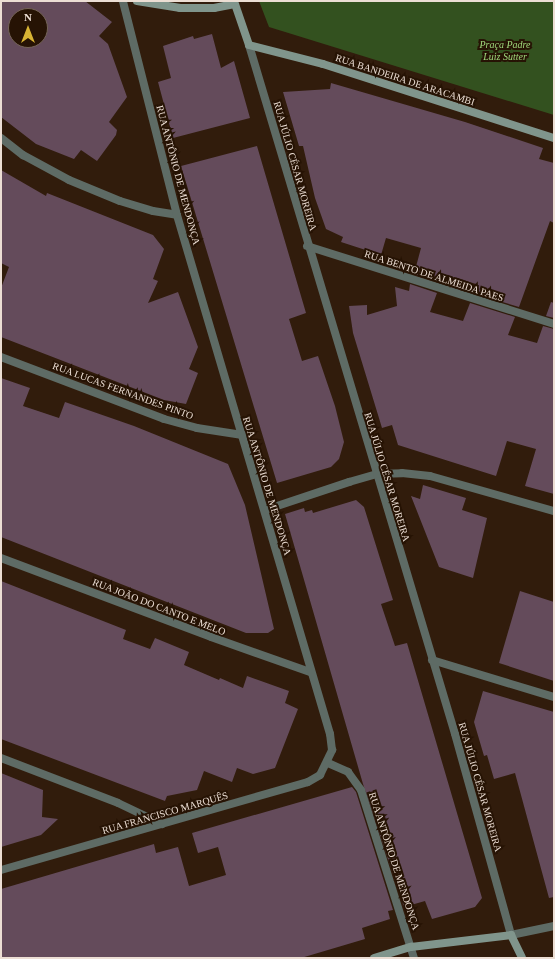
<!DOCTYPE html>
<meta charset="utf-8">
<style>
body{margin:0}
#map{position:relative;width:555px;height:959px;overflow:hidden;background:#311c0c;font-family:Georgia,serif}
div>[style]{position:absolute}
.green>*{inset:0;background:#33511f}
.building>*{inset:0;background:#644b5b}
.street>*{height:8px;margin:-4px;padding:0 4px;transform-origin:4px;border-radius:4px;background:#5e6b65}
.secondary>*{height:8px;margin:-4px;padding:0 4px;transform-origin:4px;border-radius:4px;background:#80958c}
span{translate:-50% -50%;white-space:nowrap;text-align:center;line-height:1.15;-webkit-text-stroke:4px #261304;paint-order:stroke}
.park-label{font-size:10px;color:#9fd87c;font-style:italic}
.street-label{font-size:10px;color:#ecded4}
.frame{position:absolute;inset:0;border:2px solid #ecded4;pointer-events:none}
.north{position:absolute;left:8px;top:8px;width:40px;height:40px;box-sizing:border-box;background:#261304;border:1px solid #756457;border-radius:50%;rotate:0deg;font-size:11px;font-weight:700;line-height:16px;text-align:center;color:#ecded4}
.north::after{content:'';display:block;margin:auto;width:14px;height:18px;background:#d8b434;clip-path:polygon(50% 0,100% 100%,50% 72%,0 100%)}
</style>
<div id="map">
<div class="green">
<div style="clip-path:polygon(259px 1px,554px 1px,554px 115px,269px 27px)"></div>
</div>
<div class="building">
<div style="clip-path:polygon(evenodd,1px 1px,85px 1px,112px 22px,99px 36px,108px 44px,127px 97px,109px 122px,117px 130px,116px 135px,97px 161px,81px 150px,74px 159px,36px 144px,1px 117px,1px 1px,16px 16px,40px 16px,40px 40px,16px 40px,16px 16px)"></div>
<div style="clip-path:polygon(212px 34px,221px 68px,234px 61px,250px 118px,173px 138px,158px 82px,171px 78px,163px 46px,193px 36px,194px 39px)"></div>
<div style="clip-path:polygon(331px 83px,465px 122px,543px 148px,539px 159px,554px 163px,554px 223px,550px 221px,519px 307px,473px 293px,476px 284px,443px 274px,440px 282px,414px 274px,421px 248px,386px 238px,381px 255px,341px 242px,343px 237px,326px 229px,315px 198px,303px 146px,299px 146px,283px 92px,330px 89px)"></div>
<div style="clip-path:polygon(257px 146px,306px 313px,289px 319px,302px 361px,318px 356px,335px 406px,344px 442px,339px 459px,331px 467px,277px 483px,181px 166px)"></div>
<div style="clip-path:polygon(1px 170px,46px 196px,47px 193px,153px 235px,164px 249px,153px 279px,158px 281px,148px 303px,178px 292px,198px 347px,189px 369px,198px 373px,186px 404px,164px 400px,1px 337px,1px 288px,9px 267px,1px 263px)"></div>
<div style="clip-path:polygon(410px 284px,437px 293px,430px 312px,463px 321px,470px 303px,515px 317px,508px 335px,537px 343px,543px 326px,554px 329px,554px 494px,525px 486px,536px 449px,507px 441px,496px 476px,398px 445px,392px 425px,382px 428px,353px 333px,349px 306px,367px 305px,367px 315px,397px 306px,395px 287px,409px 291px)"></div>
<div style="clip-path:polygon(551px 302px,554px 303px,554px 318px,546px 316px)"></div>
<div style="clip-path:polygon(1px 378px,30px 388px,23px 406px,59px 418px,65px 402px,134px 426px,228px 464px,245px 505px,274px 629px,268px 633px,246px 633px,1px 537px)"></div>
<div style="clip-path:polygon(423px 485px,466px 498px,462px 510px,487px 518px,473px 578px,439px 567px,411px 496px,420px 499px)"></div>
<div style="clip-path:polygon(356px 500px,364px 507px,393px 600px,381px 604px,395px 646px,407px 643px,482px 898px,475px 907px,432px 919px,425px 901px,404px 907px,363px 784px,285px 514px,304px 508px,305px 512px,312px 510px,313px 513px)"></div>
<div style="clip-path:polygon(1px 581px,126px 630px,123px 639px,150px 649px,155px 638px,189px 652px,184px 665px,219px 680px,220px 678px,243px 688px,247px 676px,289px 691px,285px 703px,298px 709px,275px 768px,253px 774px,237px 768px,232px 782px,204px 771px,197px 790px,167px 796px,165px 801px,1px 739px)"></div>
<div style="clip-path:polygon(520px 591px,554px 602px,554px 681px,499px 663px)"></div>
<div style="clip-path:polygon(483px 691px,554px 712px,554px 897px,549px 898px,515px 773px,494px 779px,487px 755px,484px 756px,474px 722px)"></div>
<div style="clip-path:polygon(1px 773px,43px 790px,42px 817px,58px 819px,41px 835px,1px 847px)"></div>
<div style="clip-path:polygon(352px 787px,356px 792px,393px 910px,388px 911px,390px 919px,362px 928px,365px 939px,301px 958px,1px 958px,1px 889px,154px 844px,156px 853px,178px 847px,189px 886px,226px 875px,218px 847px,198px 853px,192px 833px)"></div>
</div>
<div class="street">
<div style="left:249px;top:45px;width:719px;rotate:73.35deg"></div>
<div style="left:455px;top:734px;width:209px;rotate:74.4deg"></div>
<div style="left:511px;top:935px;width:44px;rotate:-11.8deg"></div>
<div style="left:1px;top:138px;width:28px;rotate:38deg"></div>
<div style="left:23px;top:155px;width:52px;rotate:28.5deg"></div>
<div style="left:69px;top:180px;width:55px;rotate:22.4deg"></div>
<div style="left:120px;top:201px;width:34px;rotate:17deg"></div>
<div style="left:153px;top:211px;width:24px;rotate:9deg"></div>
<div style="left:307px;top:246px;width:259px;rotate:17.5deg"></div>
<div style="left:1px;top:357px;width:174px;rotate:20.8deg"></div>
<div style="left:164px;top:419px;width:34px;rotate:15deg"></div>
<div style="left:197px;top:428px;width:46px;rotate:8.8deg"></div>
<div style="left:265px;top:510px;width:89px;rotate:-18.4deg"></div>
<div style="left:349px;top:482px;width:29px;rotate:-16deg"></div>
<div style="left:377px;top:474px;width:25px;rotate:-2deg"></div>
<div style="left:402px;top:473px;width:28px;rotate:6deg"></div>
<div style="left:430px;top:476px;width:129px;rotate:15.8deg"></div>
<div style="left:1px;top:558px;width:224px;rotate:20.6deg"></div>
<div style="left:211px;top:637px;width:105px;rotate:19.5deg"></div>
<div style="left:432px;top:660px;width:127px;rotate:16.9deg"></div>
<div style="left:1px;top:758px;width:125px;rotate:21deg"></div>
<div style="left:118px;top:803px;width:49px;rotate:25.5deg"></div>
<div style="left:328px;top:763px;width:22px;rotate:24deg"></div>
<div style="left:348px;top:772px;width:22px;rotate:54deg"></div>
<div style="left:361px;top:790px;width:176px;rotate:72.5deg"></div>
<div style="left:1px;top:870px;width:319px;rotate:-16deg"></div>
<div style="left:308px;top:782px;width:14px;rotate:-30deg"></div>
<div style="left:320px;top:775px;width:28px;rotate:-64deg"></div>
<div style="left:332px;top:750px;width:16px;rotate:-97deg"></div>
<div style="left:330px;top:734px;width:541px;rotate:-106.43deg"></div>
<div style="left:177px;top:215px;width:221px;rotate:-104.2deg"></div>
</div>
<div class="secondary">
<div style="left:137px;top:1px;width:44px;rotate:9.2deg"></div>
<div style="left:180px;top:8px;width:34px"></div>
<div style="left:214px;top:8px;width:21px;rotate:-11deg"></div>
<div style="left:235px;top:4px;width:43px;rotate:71.1deg"></div>
<div style="left:249px;top:45px;width:76px;rotate:14.4deg"></div>
<div style="left:323px;top:64px;width:243px;rotate:17.8deg"></div>
<div style="left:374px;top:958px;width:39px;rotate:-17deg"></div>
<div style="left:411px;top:947px;width:101px;rotate:-6.8deg"></div>
<div style="left:511px;top:935px;width:25px;rotate:64deg"></div>
</div>
<div class="park-label">
<span style="left:505px;top:50px">Praça Padre<br>Luiz Sutter</span>
</div>
<div class="street-label">
<span style="left:405px;top:80px;rotate:18deg">RUA BANDEIRA DE ARACAMBI</span>
<span style="left:295px;top:166px;rotate:74deg">RUA JÚLIO CÉSAR MOREIRA</span>
<span style="left:178px;top:175px;rotate:75deg">RUA ANTÔNIO DE MENDONÇA</span>
<span style="left:434px;top:276px;rotate:18deg">RUA BENTO DE ALMEIDA PAES</span>
<span style="left:123px;top:391px;rotate:20deg">RUA LUCAS FERNANDES PINTO</span>
<span style="left:387px;top:477px;rotate:73deg">RUA JÚLIO CÉSAR MOREIRA</span>
<span style="left:267px;top:486px;rotate:73deg">RUA ANTÔNIO DE MENDONÇA</span>
<span style="left:159px;top:607px;rotate:21deg">RUA JOÃO DO CANTO E MELO</span>
<span style="left:480px;top:787px;rotate:74deg">RUA JÚLIO CÉSAR MOREIRA</span>
<span style="left:165px;top:813px;rotate:-16deg">RUA FRANCISCO MARQUÊS</span>
<span style="left:394px;top:861px;rotate:72deg">RUA ANTÔNIO DE MENDONÇA</span>
</div>
<div class="frame"></div>
<div class="north">N</div>
</div>
